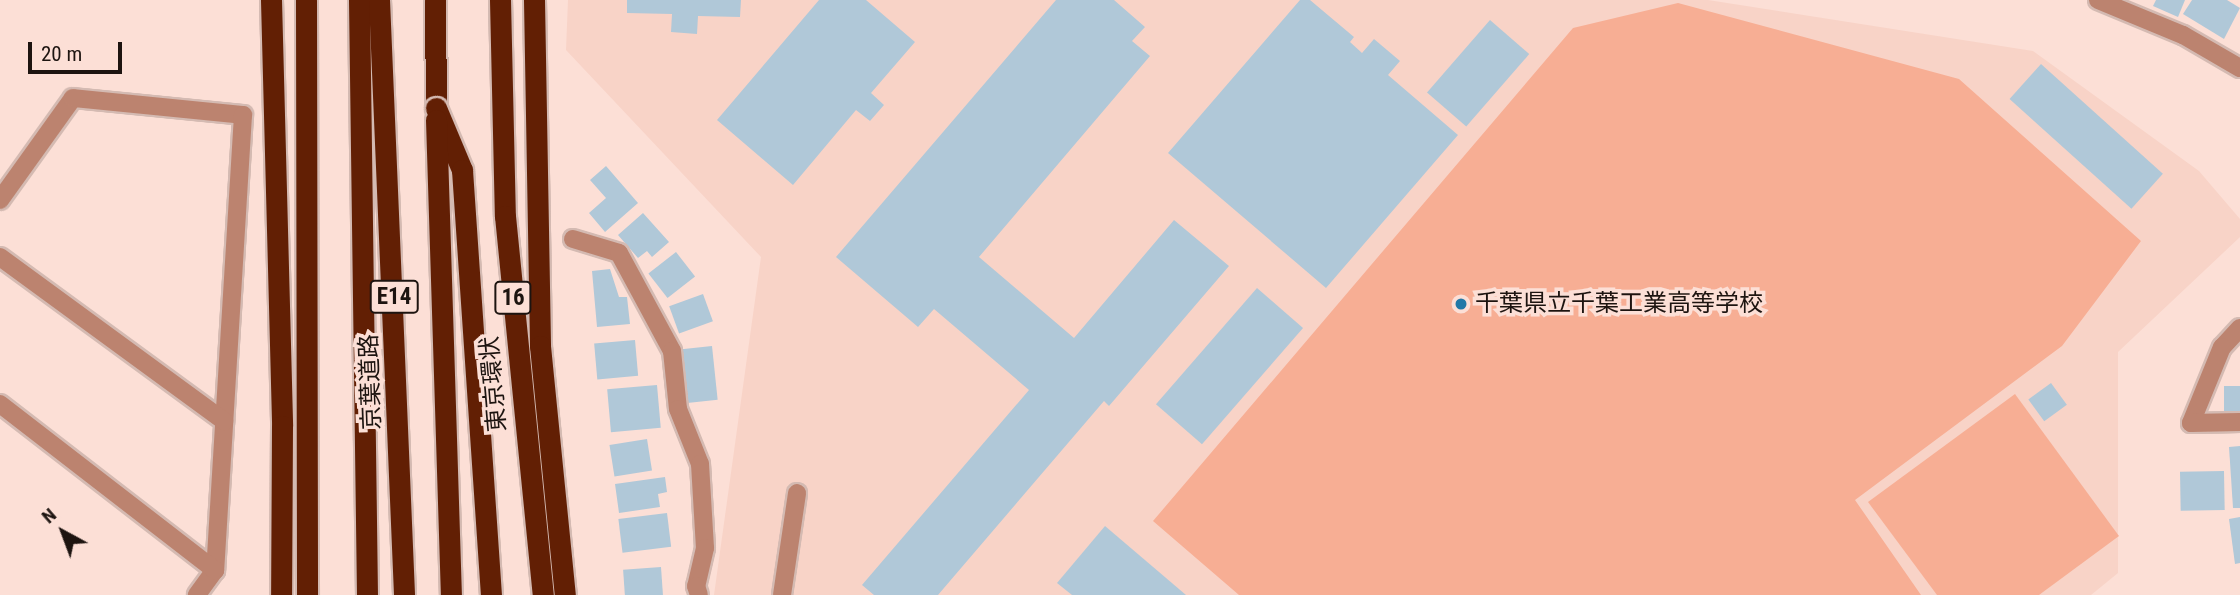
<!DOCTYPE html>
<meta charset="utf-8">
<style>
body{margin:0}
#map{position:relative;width:2240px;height:595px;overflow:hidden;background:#fcdfd6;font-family:"Roboto Condensed","Noto Sans JP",sans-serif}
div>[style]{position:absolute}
.built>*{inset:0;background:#f8d3c7}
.green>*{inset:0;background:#f7ae94}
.building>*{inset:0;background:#b0c8d8;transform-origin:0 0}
.roads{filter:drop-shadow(2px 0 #d4bab2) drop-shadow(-2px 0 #d4bab2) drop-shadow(0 2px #d4bab2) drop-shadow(0 -2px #d4bab2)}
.minor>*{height:18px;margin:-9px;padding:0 9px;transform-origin:9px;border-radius:9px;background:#bc836f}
.highway>*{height:21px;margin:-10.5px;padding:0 10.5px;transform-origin:10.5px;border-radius:10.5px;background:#621f04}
.bridges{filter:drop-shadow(2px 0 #d4bab2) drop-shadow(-2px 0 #d4bab2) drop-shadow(0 2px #d4bab2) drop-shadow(0 -2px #d4bab2)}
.highway-bridge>*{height:21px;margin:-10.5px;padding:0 10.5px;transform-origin:10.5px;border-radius:10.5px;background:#621f04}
.dots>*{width:19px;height:19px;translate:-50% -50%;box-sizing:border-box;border:4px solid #fcdfd6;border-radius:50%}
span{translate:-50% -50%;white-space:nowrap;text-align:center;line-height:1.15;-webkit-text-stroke:7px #fcdfd6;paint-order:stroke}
.shield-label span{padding:2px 5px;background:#fcdfd6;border:2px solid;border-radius:5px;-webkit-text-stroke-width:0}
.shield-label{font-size:23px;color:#1d1410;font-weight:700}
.poi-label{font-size:24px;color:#1d1410}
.left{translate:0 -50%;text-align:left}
.street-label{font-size:24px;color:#1d1410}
.north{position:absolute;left:28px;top:497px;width:70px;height:70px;-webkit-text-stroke:5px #fcdfd6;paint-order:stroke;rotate:319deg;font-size:19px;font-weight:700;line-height:28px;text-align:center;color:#1d1410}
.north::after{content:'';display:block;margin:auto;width:24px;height:32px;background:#1d1410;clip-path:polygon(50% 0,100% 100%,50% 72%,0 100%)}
.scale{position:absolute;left:28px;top:42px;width:94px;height:32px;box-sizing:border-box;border:4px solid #1d1410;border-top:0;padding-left:9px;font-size:21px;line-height:24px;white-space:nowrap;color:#1d1410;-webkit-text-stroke:5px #fcdfd6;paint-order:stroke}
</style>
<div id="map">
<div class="built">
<div style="clip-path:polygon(568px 0,1708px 0,2033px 51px,2199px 171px,2240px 219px,2240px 237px,2118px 352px,2118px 573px,2091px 595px,714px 595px,761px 257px,566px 50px)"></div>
</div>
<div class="green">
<div style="clip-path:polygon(1678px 3px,1959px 79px,2141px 241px,2062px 346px,1855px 500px,1921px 595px,1239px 595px,1153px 521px,1573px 28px)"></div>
<div style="clip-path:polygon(2015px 394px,2119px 536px,2039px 595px,1937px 595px,1868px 502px)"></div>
</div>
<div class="building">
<div style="clip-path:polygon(627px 0,741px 0,740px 17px,698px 16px,697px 34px,671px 32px,672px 14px,627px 13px)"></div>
<div style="clip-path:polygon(819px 0,866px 0,915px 42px,871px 93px,884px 105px,870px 121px,856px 110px,793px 185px,717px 120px)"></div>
<div style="clip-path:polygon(1056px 0,1114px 0,1145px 27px,1132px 41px,1150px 56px,979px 257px,1074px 338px,1174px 220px,1229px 266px,1109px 406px,1104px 401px,938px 595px,874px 595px,862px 585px,1029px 390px,934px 309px,918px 327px,836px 257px)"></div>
<div style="clip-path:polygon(1300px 0,1310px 0,1354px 37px,1350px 42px,1362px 53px,1374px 39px,1400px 61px,1388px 75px,1458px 135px,1326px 288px,1168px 153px)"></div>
<div style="clip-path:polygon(2156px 0,2185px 0,2178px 17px,2153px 6px)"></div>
<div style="clip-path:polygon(2192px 0,2227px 0,2240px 8px,2224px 39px,2183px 14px)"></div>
<div style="left:1490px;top:20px;width:52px;height:96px;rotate:41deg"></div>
<div style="left:2041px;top:64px;width:164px;height:47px;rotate:42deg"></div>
<div style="clip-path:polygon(606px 166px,638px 203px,605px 232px,589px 213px,606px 198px,590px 180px)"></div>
<div style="clip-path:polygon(643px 213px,669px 242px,652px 257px,647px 251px,638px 258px,618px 235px)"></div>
<div style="left:676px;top:252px;width:31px;height:35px;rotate:52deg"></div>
<div style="clip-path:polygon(610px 269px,619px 297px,627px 297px,630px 324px,597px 327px,592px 271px)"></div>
<div style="left:1257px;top:288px;width:61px;height:154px;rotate:41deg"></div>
<div style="left:703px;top:294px;width:29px;height:36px;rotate:70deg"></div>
<div style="left:635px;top:340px;width:36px;height:41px;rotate:85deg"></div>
<div style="left:712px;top:346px;width:54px;height:33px;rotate:84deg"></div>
<div style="left:2051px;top:383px;width:27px;height:28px;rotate:54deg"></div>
<div style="left:657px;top:385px;width:43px;height:50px;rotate:85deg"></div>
<div style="left:2224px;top:386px;width:16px;height:25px"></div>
<div style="left:647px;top:439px;width:32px;height:38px;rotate:81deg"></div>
<div style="clip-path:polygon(2240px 446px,2240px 508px,2233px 508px,2229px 447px)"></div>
<div style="left:2224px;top:471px;width:39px;height:44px;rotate:89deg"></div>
<div style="clip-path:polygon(665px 477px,667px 492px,658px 494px,660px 507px,619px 513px,615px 484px)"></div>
<div style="left:667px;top:513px;width:34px;height:49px;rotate:83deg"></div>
<div style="clip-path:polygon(2240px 517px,2240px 563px,2235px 564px,2229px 519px)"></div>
<div style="clip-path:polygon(1105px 526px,1186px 595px,1072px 595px,1057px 583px)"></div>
<div style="left:661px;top:567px;width:28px;height:38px;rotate:86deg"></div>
</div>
<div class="roads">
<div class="minor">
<div style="left:2098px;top:0;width:92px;rotate:22.4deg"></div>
<div style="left:2183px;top:35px;width:66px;rotate:30.1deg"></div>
<div style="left:0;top:200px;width:125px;rotate:-54.4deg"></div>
<div style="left:73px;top:98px;width:171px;rotate:5.7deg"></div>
<div style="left:243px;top:115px;width:456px;rotate:93.5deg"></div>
<div style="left:215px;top:570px;width:31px;rotate:126deg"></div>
<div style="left:573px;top:239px;width:48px;rotate:16.9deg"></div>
<div style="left:619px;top:253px;width:111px;rotate:61.6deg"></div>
<div style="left:672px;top:351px;width:58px;rotate:84.1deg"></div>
<div style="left:678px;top:409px;width:59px;rotate:68.2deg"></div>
<div style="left:700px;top:464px;width:84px;rotate:86.6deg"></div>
<div style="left:705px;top:548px;width:39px;rotate:103deg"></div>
<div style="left:696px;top:586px;width:9px;rotate:72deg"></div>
<div style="left:0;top:257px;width:278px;rotate:36.2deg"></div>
<div style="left:2240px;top:328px;width:26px;rotate:133deg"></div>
<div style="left:2222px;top:347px;width:82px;rotate:112.2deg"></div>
<div style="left:2191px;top:423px;width:49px;rotate:-1.2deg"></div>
<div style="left:0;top:404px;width:272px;rotate:37.7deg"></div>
<div style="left:782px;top:595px;width:103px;rotate:-81.6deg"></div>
</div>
<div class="highway">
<div style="left:435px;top:0;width:108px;rotate:89.5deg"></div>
<div style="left:283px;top:427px;width:65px;rotate:71deg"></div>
</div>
</div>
<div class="bridges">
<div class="highway-bridge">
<div style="left:271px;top:0;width:426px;rotate:88.5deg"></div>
<div style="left:282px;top:426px;width:169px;rotate:90.3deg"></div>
<div style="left:306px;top:0;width:595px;rotate:89.9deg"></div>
<div style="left:359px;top:0;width:595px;rotate:89.23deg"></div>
<div style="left:379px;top:0;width:596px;rotate:87.59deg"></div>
<div style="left:500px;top:0;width:216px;rotate:88.7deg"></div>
<div style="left:505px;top:216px;width:381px;rotate:84.3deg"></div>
<div style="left:534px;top:0;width:346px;rotate:89deg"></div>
<div style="left:540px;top:346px;width:250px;rotate:84.3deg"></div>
<div style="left:436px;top:108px;width:67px;rotate:67.2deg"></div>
<div style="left:462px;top:170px;width:426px;rotate:86.1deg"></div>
<div style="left:436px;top:120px;width:475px;rotate:88.2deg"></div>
</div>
</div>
<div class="dots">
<div style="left:1461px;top:304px;background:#2278a7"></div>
</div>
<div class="shield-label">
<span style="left:394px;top:297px">E14</span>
<span style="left:513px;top:298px">16</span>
</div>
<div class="poi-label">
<span class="left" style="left:1475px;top:304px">千葉県立千葉工業高等学校</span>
</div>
<div class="street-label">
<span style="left:371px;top:382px;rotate:-92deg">京葉道路</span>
<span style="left:494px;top:384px;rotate:-95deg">東京環状</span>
</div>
<div class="north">N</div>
<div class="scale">20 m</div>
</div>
